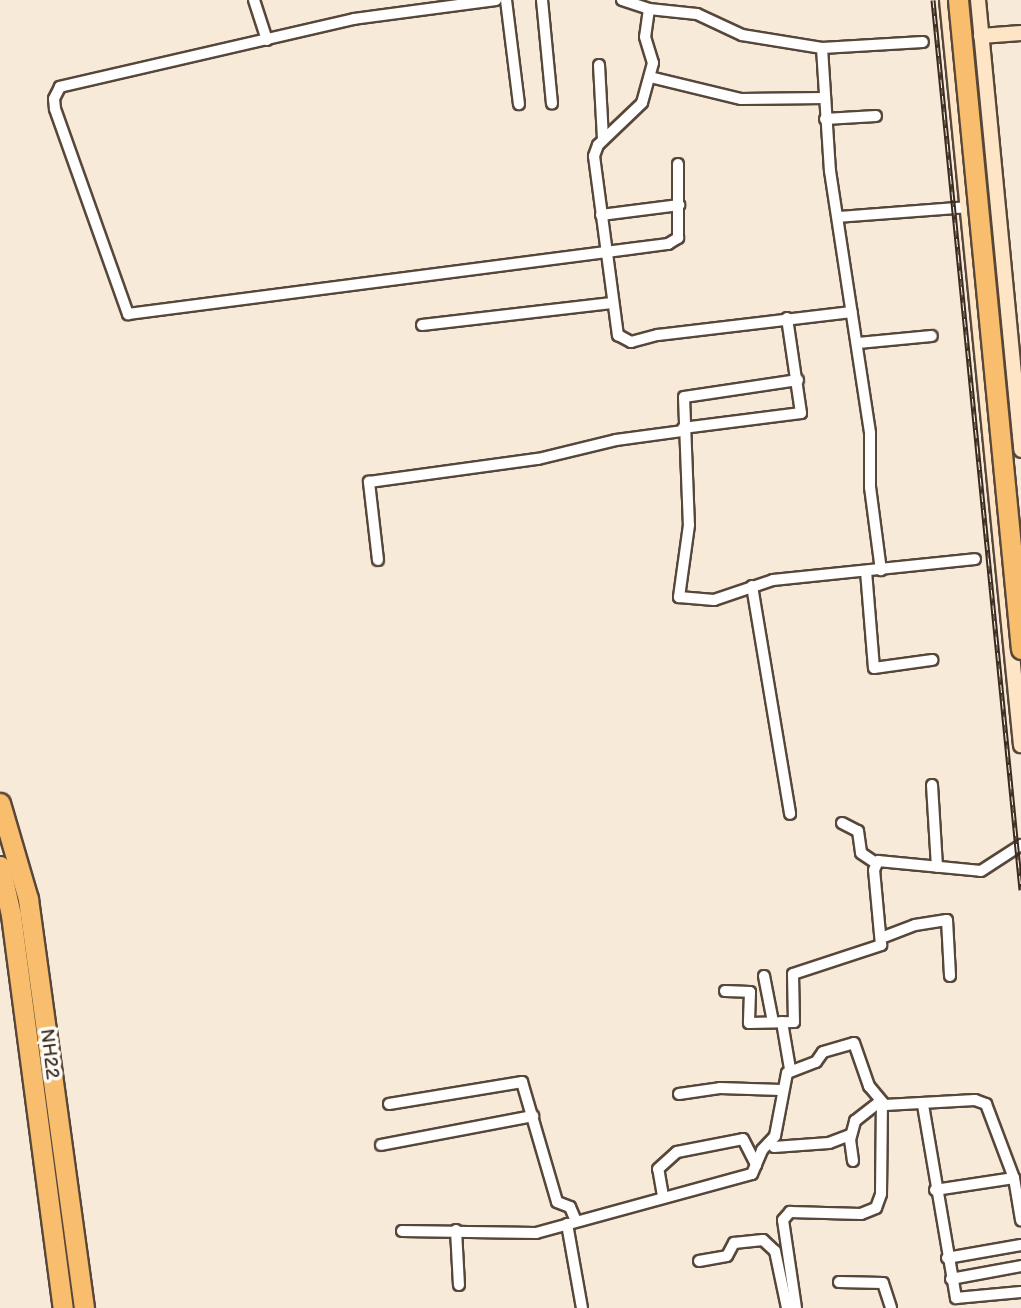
<!DOCTYPE html>
<style>
body{margin:0}
#map{position:relative;width:1021px;height:1308px;overflow:hidden;background:#f8ead8;font-family:"Balsamiq Sans",sans-serif}
div>[style]{position:absolute}
.roads{filter:drop-shadow(2px 0 #57473a) drop-shadow(-2px 0 #57473a) drop-shadow(0 2px #57473a) drop-shadow(0 -2px #57473a)}
.street>*{height:10px;margin:-5px;padding:0 5px;transform-origin:5px;border-radius:5px;background:#fff}
.secondary>*{height:14px;margin:-7px;padding:0 7px;transform-origin:7px;border-radius:7px;background:#fde5c5}
.highway>*{height:19px;margin:-9.5px;padding:0 9.5px;transform-origin:9.5px;border-radius:9.5px;background:#f9be6d}
.rail>*{height:5px;margin-top:-2.5px;transform-origin:0;background:repeating-linear-gradient(90deg,#fdfcf7 0 8px,#3b2a1e 0 16px);box-sizing:border-box;border-block:2px solid #3b2a1e}
.bridges{filter:drop-shadow(2px 0 #57473a) drop-shadow(-2px 0 #57473a) drop-shadow(0 2px #57473a) drop-shadow(0 -2px #57473a)}
.highway-bridge>*{height:19px;margin:-9.5px;padding:0 9.5px;transform-origin:9.5px;border-radius:9.5px;background:#f9be6d}
span{translate:-50% -50%;white-space:nowrap;text-align:center;line-height:1.15;-webkit-text-stroke:7px #fdfcf7;paint-order:stroke}
.street-label{font-size:19px;color:#3b2a1e}
</style>
<div id="map">
<div class="roads">
<div class="street">
<div style="left:254px;top:0;width:42px;rotate:72deg"></div>
<div style="left:496px;top:0;width:143px;rotate:172.4deg"></div>
<div style="left:354px;top:19px;width:302px;rotate:167deg"></div>
<div style="left:60px;top:87px;width:13px;rotate:117deg"></div>
<div style="left:54px;top:99px;width:10px;rotate:84deg"></div>
<div style="left:55px;top:109px;width:218px;rotate:70.4deg"></div>
<div style="left:128px;top:314px;width:545px;rotate:-7.39deg"></div>
<div style="left:668px;top:244px;width:12px;rotate:-31deg"></div>
<div style="left:678px;top:238px;width:74px;rotate:-90deg"></div>
<div style="left:506px;top:0;width:105px;rotate:82.9deg"></div>
<div style="left:542px;top:0;width:104px;rotate:84.5deg"></div>
<div style="left:622px;top:0;width:28px;rotate:18deg"></div>
<div style="left:649px;top:9px;width:48px;rotate:5.9deg"></div>
<div style="left:697px;top:14px;width:50px;rotate:25deg"></div>
<div style="left:742px;top:35px;width:81px;rotate:9.2deg"></div>
<div style="left:822px;top:48px;width:101px;rotate:-3.4deg"></div>
<div style="left:649px;top:9px;width:28px;rotate:98deg"></div>
<div style="left:645px;top:37px;width:27px;rotate:73deg"></div>
<div style="left:653px;top:63px;width:41px;rotate:105.4deg"></div>
<div style="left:642px;top:103px;width:61px;rotate:136.3deg"></div>
<div style="left:598px;top:145px;width:12px;rotate:110deg"></div>
<div style="left:594px;top:156px;width:181px;rotate:82.4deg"></div>
<div style="left:618px;top:335px;width:15px;rotate:28deg"></div>
<div style="left:631px;top:342px;width:28px;rotate:-15deg"></div>
<div style="left:658px;top:335px;width:195px;rotate:-6.8deg"></div>
<div style="left:822px;top:48px;width:123px;rotate:86.3deg"></div>
<div style="left:830px;top:171px;width:265px;rotate:81.3deg"></div>
<div style="left:870px;top:433px;width:54px;rotate:90deg"></div>
<div style="left:870px;top:487px;width:84px;rotate:82.5deg"></div>
<div style="left:599px;top:65px;width:74px;rotate:86.9deg"></div>
<div style="left:650px;top:77px;width:94px;rotate:13.6deg"></div>
<div style="left:741px;top:99px;width:83px;rotate:-0.7deg"></div>
<div style="left:825px;top:119px;width:51px;rotate:-3.4deg"></div>
<div style="left:601px;top:215px;width:79px;rotate:-7.3deg"></div>
<div style="left:838px;top:217px;width:130px;rotate:-4.4deg"></div>
<div style="left:422px;top:325px;width:191px;rotate:-6.6deg"></div>
<div style="left:858px;top:343px;width:74px;rotate:-5.4deg"></div>
<div style="left:798px;top:380px;width:115px;rotate:171.5deg"></div>
<div style="left:684px;top:397px;width:128px;rotate:87.8deg"></div>
<div style="left:689px;top:525px;width:73px;rotate:97.9deg"></div>
<div style="left:679px;top:597px;width:35px;rotate:5deg"></div>
<div style="left:714px;top:600px;width:62px;rotate:-18.7deg"></div>
<div style="left:773px;top:580px;width:203px;rotate:-5.9deg"></div>
<div style="left:683px;top:428px;width:119px;rotate:-7.2deg"></div>
<div style="left:801px;top:413px;width:96px;rotate:-98.4deg"></div>
<div style="left:378px;top:560px;width:79px;rotate:-96.6deg"></div>
<div style="left:369px;top:482px;width:171px;rotate:-7.8deg"></div>
<div style="left:538px;top:459px;width:80px;rotate:-13.7deg"></div>
<div style="left:616px;top:440px;width:68px;rotate:-7.7deg"></div>
<div style="left:866px;top:571px;width:97px;rotate:85.3deg"></div>
<div style="left:874px;top:668px;width:59px;rotate:-7.9deg"></div>
<div style="left:752px;top:586px;width:231px;rotate:80.5deg"></div>
<div style="left:932px;top:785px;width:82px;rotate:86.5deg"></div>
<div style="left:842px;top:823px;width:18px;rotate:27deg"></div>
<div style="left:858px;top:831px;width:22px;rotate:82deg"></div>
<div style="left:861px;top:853px;width:18px;rotate:34deg"></div>
<div style="left:881px;top:938px;width:36px;rotate:-21deg"></div>
<div style="left:915px;top:925px;width:32px;rotate:-9deg"></div>
<div style="left:947px;top:920px;width:56px;rotate:86.9deg"></div>
<div style="left:764px;top:976px;width:47px;rotate:78.9deg"></div>
<div style="left:725px;top:991px;width:25px;rotate:2deg"></div>
<div style="left:750px;top:992px;width:31px;rotate:92deg"></div>
<div style="left:749px;top:1023px;width:45px;rotate:-1.3deg"></div>
<div style="left:794px;top:1022px;width:48px;rotate:-91.2deg"></div>
<div style="left:793px;top:974px;width:93px;rotate:-18.2deg"></div>
<div style="left:881px;top:945px;width:75px;rotate:-95.3deg"></div>
<div style="left:874px;top:870px;width:10px;rotate:-66deg"></div>
<div style="left:878px;top:861px;width:103px;rotate:5.5deg"></div>
<div style="left:981px;top:871px;width:48px;rotate:-33deg"></div>
<div style="left:782px;top:1022px;width:48px;rotate:80.3deg"></div>
<div style="left:679px;top:1094px;width:41px;rotate:-8.3deg"></div>
<div style="left:720px;top:1088px;width:61px;rotate:1.9deg"></div>
<div style="left:389px;top:1104px;width:135px;rotate:-9.4deg"></div>
<div style="left:522px;top:1082px;width:125px;rotate:73.7deg"></div>
<div style="left:557px;top:1202px;width:14px;rotate:21deg"></div>
<div style="left:570px;top:1207px;width:15px;rotate:67deg"></div>
<div style="left:923px;top:1105px;width:196px;rotate:80.3deg"></div>
<div style="left:956px;top:1298px;width:65px;rotate:-5.3deg"></div>
<div style="left:381px;top:1145px;width:155px;rotate:-10.8deg"></div>
<div style="left:774px;top:1147px;width:55px;rotate:-4.2deg"></div>
<div style="left:829px;top:1143px;width:22px;rotate:-21deg"></div>
<div style="left:853px;top:1161px;width:21px;rotate:-98deg"></div>
<div style="left:850px;top:1140px;width:20px;rotate:-75deg"></div>
<div style="left:855px;top:1121px;width:31px;rotate:-38deg"></div>
<div style="left:935px;top:1190px;width:80px;rotate:-8.6deg"></div>
<div style="left:663px;top:1196px;width:27px;rotate:-100deg"></div>
<div style="left:658px;top:1169px;width:25px;rotate:-42deg"></div>
<div style="left:677px;top:1152px;width:67px;rotate:-11.1deg"></div>
<div style="left:743px;top:1139px;width:29px;rotate:63deg"></div>
<div style="left:567px;top:1224px;width:85px;rotate:79.9deg"></div>
<div style="left:456px;top:1230px;width:55px;rotate:86.9deg"></div>
<div style="left:402px;top:1231px;width:134px;rotate:0.9deg"></div>
<div style="left:536px;top:1233px;width:224px;rotate:-15.3deg"></div>
<div style="left:752px;top:1174px;width:26px;rotate:-67deg"></div>
<div style="left:762px;top:1150px;width:19px;rotate:-47deg"></div>
<div style="left:775px;top:1136px;width:64px;rotate:-79.2deg"></div>
<div style="left:787px;top:1073px;width:31px;rotate:-21deg"></div>
<div style="left:816px;top:1062px;width:12px;rotate:-55deg"></div>
<div style="left:823px;top:1052px;width:32px;rotate:-16deg"></div>
<div style="left:854px;top:1043px;width:46px;rotate:70.8deg"></div>
<div style="left:869px;top:1086px;width:25px;rotate:50deg"></div>
<div style="left:885px;top:1105px;width:90px;rotate:-3.2deg"></div>
<div style="left:975px;top:1100px;width:12px;rotate:20deg"></div>
<div style="left:986px;top:1104px;width:79px;rotate:69.3deg"></div>
<div style="left:1014px;top:1178px;width:43px;rotate:80.5deg"></div>
<div style="left:947px;top:1258px;width:75px;rotate:-10deg"></div>
<div style="left:699px;top:1261px;width:28px;rotate:-10deg"></div>
<div style="left:727px;top:1256px;width:15px;rotate:-62deg"></div>
<div style="left:734px;top:1243px;width:29px;rotate:-6deg"></div>
<div style="left:763px;top:1240px;width:16px;rotate:43deg"></div>
<div style="left:775px;top:1251px;width:58px;rotate:78.1deg"></div>
<div style="left:951px;top:1279px;width:71px;rotate:-10.5deg"></div>
<div style="left:839px;top:1282px;width:44px;rotate:1.3deg"></div>
<div style="left:883px;top:1283px;width:26px;rotate:72deg"></div>
<div style="left:796px;top:1308px;width:89px;rotate:-98.4deg"></div>
<div style="left:783px;top:1220px;width:11px;rotate:-49deg"></div>
<div style="left:790px;top:1212px;width:71px;rotate:1.6deg"></div>
<div style="left:861px;top:1214px;width:16px;rotate:-22deg"></div>
<div style="left:876px;top:1208px;width:15px;rotate:-70deg"></div>
<div style="left:881px;top:1194px;width:91px;rotate:-89.4deg"></div>
</div>
<div class="secondary">
<div style="left:947px;top:0;width:749px;rotate:84.33deg"></div>
<div style="left:978px;top:0;width:452px;rotate:84.5deg"></div>
<div style="left:981px;top:36px;width:40px;rotate:-4.3deg"></div>
</div>
<div class="highway">
<div style="left:0;top:803px;width:100px;rotate:73.7deg"></div>
<div style="left:28px;top:899px;width:413px;rotate:82.2deg"></div>
<div style="left:0;top:866px;width:50px;rotate:77.3deg"></div>
<div style="left:11px;top:915px;width:396px;rotate:82.5deg"></div>
</div>
</div>
<div class="rail">
<div style="left:933px;top:0;width:894px;rotate:84.35deg"></div>
</div>
<div class="bridges">
<div class="highway-bridge">
<div style="left:958px;top:0;width:652px;rotate:84.46deg"></div>
</div>
</div>
<div class="street-label">
<span style="left:49px;top:1054px;rotate:83deg">NH22</span>
</div>
</div>
